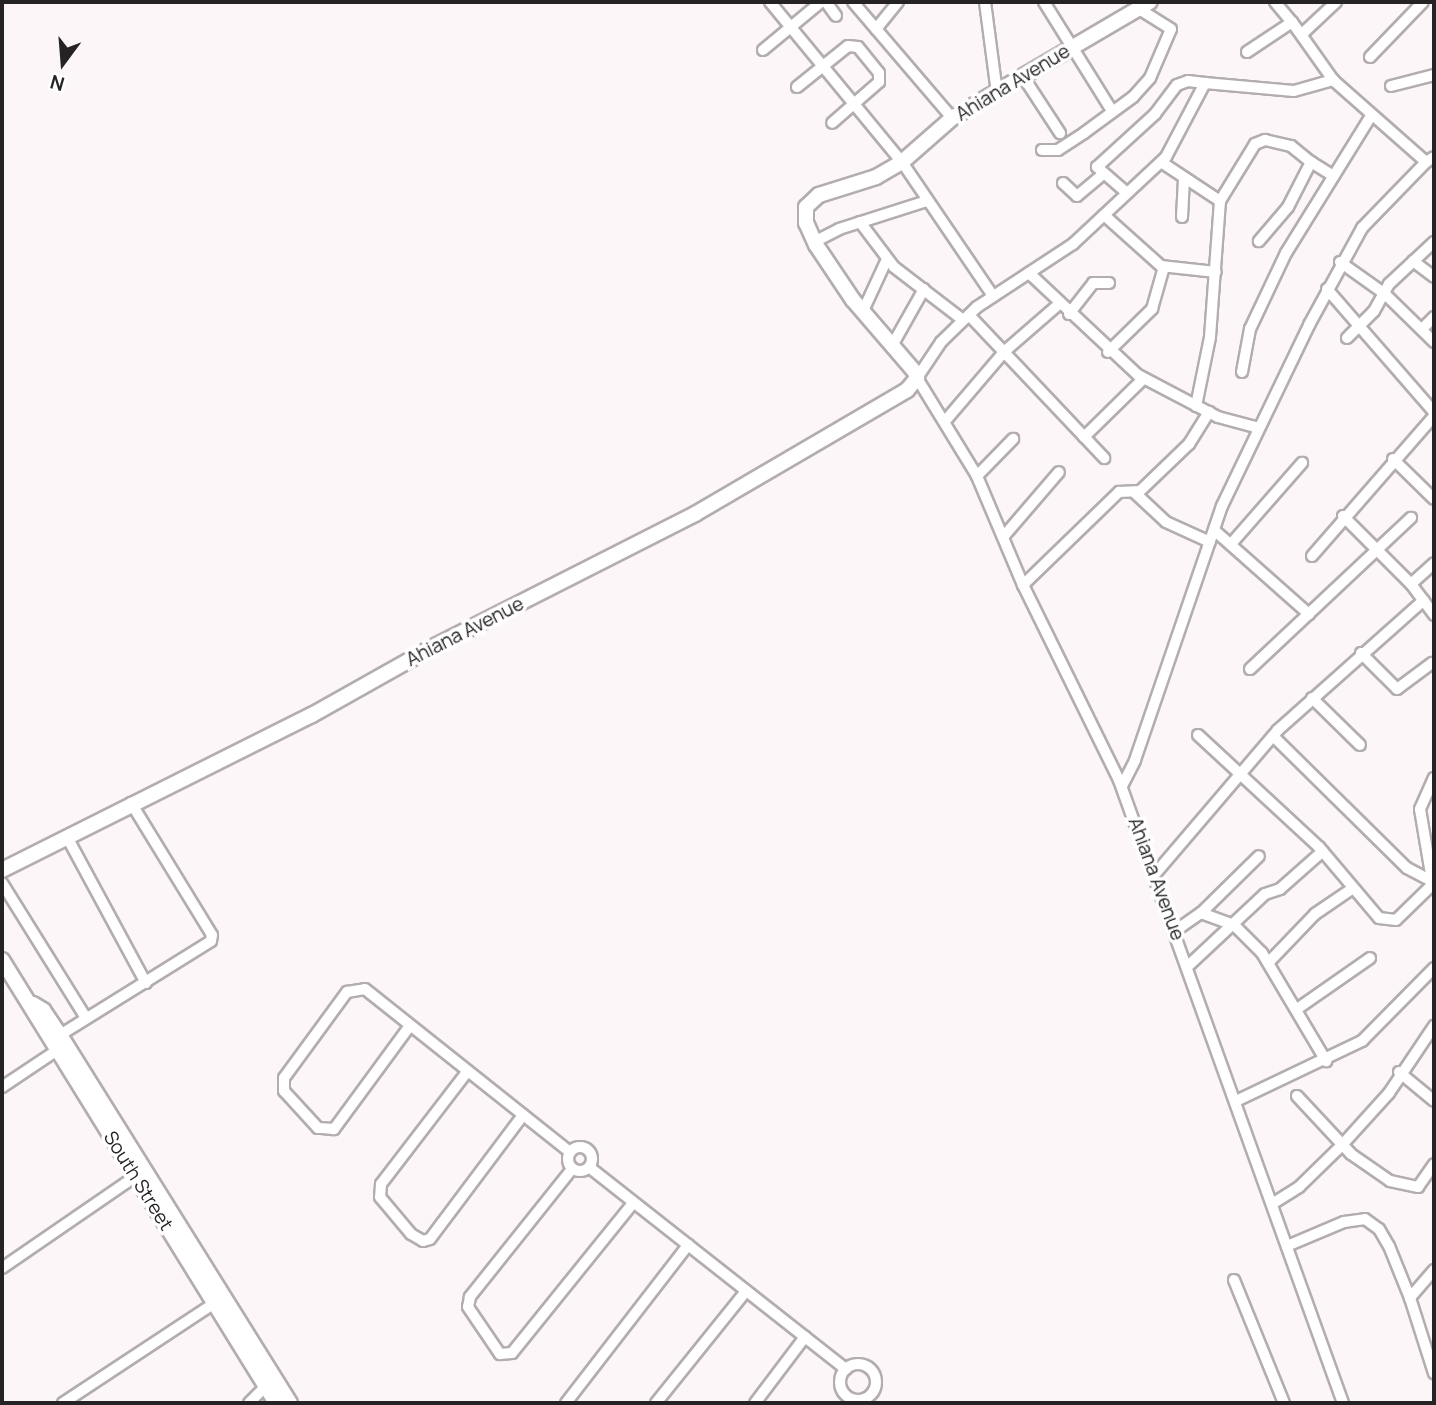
<!DOCTYPE html>
<style>
body{margin:0}
#map{position:relative;width:1436px;height:1405px;overflow:hidden;background:#fcf6f8;font-family:Manrope,sans-serif}
div>[style]{position:absolute}
.roads{filter:drop-shadow(2px 0 #b3adaf) drop-shadow(-2px 0 #b3adaf) drop-shadow(0 2px #b3adaf) drop-shadow(0 -2px #b3adaf)}
.minor>*{height:10px;margin:-5px;padding:0 5px;transform-origin:5px;border-radius:5px;background:#fff}
.minor>.ring{margin:-5px;padding:0;box-sizing:content-box;background:none;border:10px solid #fff;border-radius:50%}
.tertiary>*{height:14px;margin:-7px;padding:0 7px;transform-origin:7px;border-radius:7px;background:#fff}
span{translate:-50% -50%;white-space:nowrap;text-align:center;line-height:1.15;-webkit-text-stroke:7px #fff;paint-order:stroke}
.street-label{font-size:19px;color:#262324}
.frame{position:absolute;inset:0;border:4px solid #262324;pointer-events:none}
.north{position:absolute;left:28px;top:28px;width:70px;height:70px;-webkit-text-stroke:5px #fff;paint-order:stroke;rotate:196deg;font-size:19px;font-weight:700;line-height:28px;text-align:center;color:#262324}
.north::after{content:'';display:block;margin:auto;width:24px;height:32px;background:#262324;clip-path:polygon(50% 0,100% 100%,50% 72%,0 100%)}
</style>
<div id="map">
<div class="roads">
<div class="minor">
<div style="left:770px;top:2px;width:207px;rotate:50.5deg"></div>
<div style="left:902px;top:162px;width:162px;rotate:55.8deg"></div>
<div style="left:826px;top:2px;width:17px;rotate:54deg"></div>
<div style="left:853px;top:2px;width:153px;rotate:49.5deg"></div>
<div style="left:985px;top:2px;width:92px;rotate:82.5deg"></div>
<div style="left:1044px;top:2px;width:128px;rotate:58deg"></div>
<div style="left:1275px;top:2px;width:26px;rotate:50deg"></div>
<div style="left:876px;top:29px;width:35px;rotate:-51deg"></div>
<div style="left:1302px;top:34px;width:47px;rotate:-43.3deg"></div>
<div style="left:763px;top:50px;width:75px;rotate:-39.6deg"></div>
<div style="left:1247px;top:52px;width:54px;rotate:-33.7deg"></div>
<div style="left:1292px;top:22px;width:71px;rotate:54.7deg"></div>
<div style="left:1370px;top:57px;width:76px;rotate:-46.1deg"></div>
<div style="left:1024px;top:78px;width:66px;rotate:56.8deg"></div>
<div style="left:1391px;top:86px;width:44px;rotate:-14.3deg"></div>
<div style="left:797px;top:87px;width:65px;rotate:-38.8deg"></div>
<div style="left:848px;top:46px;width:10px;rotate:6deg"></div>
<div style="left:858px;top:47px;width:33px;rotate:51deg"></div>
<div style="left:879px;top:73px;width:9px;rotate:90deg"></div>
<div style="left:879px;top:82px;width:62px;rotate:138.9deg"></div>
<div style="left:1042px;top:150px;width:16px"></div>
<div style="left:1058px;top:150px;width:31px;rotate:-33deg"></div>
<div style="left:1084px;top:133px;width:61px;rotate:-36.3deg"></div>
<div style="left:1133px;top:97px;width:25px;rotate:-48deg"></div>
<div style="left:1150px;top:78px;width:53px;rotate:-66.8deg"></div>
<div style="left:1171px;top:29px;width:39px;rotate:-148deg"></div>
<div style="left:1161px;top:162px;width:71px;rotate:33.5deg"></div>
<div style="left:1311px;top:162px;width:26px;rotate:32deg"></div>
<div style="left:1063px;top:183px;width:19px;rotate:43deg"></div>
<div style="left:1077px;top:196px;width:33px;rotate:-40deg"></div>
<div style="left:1127px;top:193px;width:40px;rotate:-139deg"></div>
<div style="left:1097px;top:167px;width:79px;rotate:-42.4deg"></div>
<div style="left:1155px;top:114px;width:36px;rotate:-53deg"></div>
<div style="left:1177px;top:85px;width:12px;rotate:-20deg"></div>
<div style="left:1188px;top:81px;width:17px;rotate:7deg"></div>
<div style="left:1104px;top:215px;width:76px;rotate:41.8deg"></div>
<div style="left:1161px;top:266px;width:55px;rotate:6.2deg"></div>
<div style="left:1182px;top:217px;width:39px;rotate:-87deg"></div>
<div style="left:860px;top:222px;width:56px;rotate:52.9deg"></div>
<div style="left:894px;top:267px;width:87px;rotate:37.5deg"></div>
<div style="left:814px;top:242px;width:28px;rotate:-27deg"></div>
<div style="left:839px;top:229px;width:92px;rotate:-17.7deg"></div>
<div style="left:1413px;top:261px;width:26px;rotate:37deg"></div>
<div style="left:1340px;top:262px;width:55px;rotate:35.4deg"></div>
<div style="left:1385px;top:294px;width:69px;rotate:44.4deg"></div>
<div style="left:1029px;top:273px;width:149px;rotate:43.1deg"></div>
<div style="left:1138px;top:375px;width:90px;rotate:27.7deg"></div>
<div style="left:1218px;top:417px;width:42px;rotate:15deg"></div>
<div style="left:1327px;top:289px;width:163px;rotate:49deg"></div>
<div style="left:863px;top:311px;width:57px;rotate:-65.2deg"></div>
<div style="left:1069px;top:314px;width:39px;rotate:-52deg"></div>
<div style="left:1093px;top:283px;width:16px"></div>
<div style="left:969px;top:315px;width:197px;rotate:46.6deg"></div>
<div style="left:1422px;top:329px;width:17px;rotate:-45deg"></div>
<div style="left:1347px;top:338px;width:38px;rotate:-45deg"></div>
<div style="left:1374px;top:311px;width:31px;rotate:-61deg"></div>
<div style="left:1389px;top:284px;width:62px;rotate:-43deg"></div>
<div style="left:893px;top:344px;width:63px;rotate:-60.6deg"></div>
<div style="left:1108px;top:352px;width:62px;rotate:-44.3deg"></div>
<div style="left:1152px;top:309px;width:44px;rotate:-74.1deg"></div>
<div style="left:1242px;top:372px;width:44px;rotate:-79.5deg"></div>
<div style="left:1250px;top:329px;width:84px;rotate:-64.7deg"></div>
<div style="left:1286px;top:253px;width:161px;rotate:-58.2deg"></div>
<div style="left:1196px;top:406px;width:70px;rotate:-78.5deg"></div>
<div style="left:1210px;top:337px;width:136px;rotate:-85.8deg"></div>
<div style="left:1220px;top:201px;width:67px;rotate:-58.4deg"></div>
<div style="left:1255px;top:144px;width:11px;rotate:-22deg"></div>
<div style="left:1265px;top:140px;width:27px;rotate:13deg"></div>
<div style="left:1291px;top:146px;width:26px;rotate:39deg"></div>
<div style="left:1311px;top:162px;width:51px;rotate:117.1deg"></div>
<div style="left:1288px;top:207px;width:45px;rotate:130.5deg"></div>
<div style="left:946px;top:420px;width:91px;rotate:-49.5deg"></div>
<div style="left:1005px;top:351px;width:72px;rotate:-41deg"></div>
<div style="left:1084px;top:437px;width:83px;rotate:-44.5deg"></div>
<div style="left:1393px;top:459px;width:57px;rotate:44.3deg"></div>
<div style="left:977px;top:476px;width:52px;rotate:-45.8deg"></div>
<div style="left:1135px;top:493px;width:42px;rotate:43.1deg"></div>
<div style="left:1166px;top:522px;width:48px;rotate:24.4deg"></div>
<div style="left:1343px;top:516px;width:96px;rotate:45deg"></div>
<div style="left:1411px;top:584px;width:39px;rotate:53deg"></div>
<div style="left:1214px;top:530px;width:127px;rotate:41.5deg"></div>
<div style="left:1004px;top:536px;width:84px;rotate:-49.3deg"></div>
<div style="left:1231px;top:544px;width:108px;rotate:-48.8deg"></div>
<div style="left:1312px;top:556px;width:186px;rotate:-48.9deg"></div>
<div style="left:1411px;top:584px;width:31px;rotate:-42deg"></div>
<div style="left:1023px;top:585px;width:134px;rotate:-44.1deg"></div>
<div style="left:1119px;top:492px;width:21px;rotate:-3deg"></div>
<div style="left:1140px;top:491px;width:68px;rotate:-43.8deg"></div>
<div style="left:1189px;top:444px;width:38px;rotate:-58deg"></div>
<div style="left:1361px;top:653px;width:51px;rotate:45deg"></div>
<div style="left:1397px;top:689px;width:44px;rotate:-36.6deg"></div>
<div style="left:1250px;top:669px;width:221px;rotate:-43.2deg"></div>
<div style="left:1312px;top:698px;width:67px;rotate:44.4deg"></div>
<div style="left:1198px;top:735px;width:165px;rotate:42.8deg"></div>
<div style="left:1319px;top:847px;width:93px;rotate:49.8deg"></div>
<div style="left:1379px;top:918px;width:17px;rotate:7deg"></div>
<div style="left:1396px;top:920px;width:50px;rotate:-44.2deg"></div>
<div style="left:1273px;top:736px;width:188px;rotate:44.6deg"></div>
<div style="left:1407px;top:868px;width:27px;rotate:28deg"></div>
<div style="left:1122px;top:786px;width:29px;rotate:-63deg"></div>
<div style="left:1135px;top:760px;width:268px;rotate:-71.1deg"></div>
<div style="left:1222px;top:506px;width:201px;rotate:-64.3deg"></div>
<div style="left:1309px;top:325px;width:111px;rotate:-61.3deg"></div>
<div style="left:1362px;top:228px;width:92px;rotate:-45.9deg"></div>
<div style="left:67px;top:837px;width:166px;rotate:61.6deg"></div>
<div style="left:1155px;top:874px;width:189px;rotate:-49.5deg"></div>
<div style="left:1278px;top:730px;width:195px;rotate:-41.7deg"></div>
<div style="left:2px;top:883px;width:159px;rotate:58.1deg"></div>
<div style="left:1433px;top:886px;width:78px;rotate:-99.6deg"></div>
<div style="left:1420px;top:809px;width:34px;rotate:-66deg"></div>
<div style="left:1201px;top:913px;width:35px;rotate:20deg"></div>
<div style="left:1234px;top:925px;width:40px;rotate:45deg"></div>
<div style="left:1262px;top:953px;width:126px;rotate:59.3deg"></div>
<div style="left:1175px;top:931px;width:32px;rotate:-35deg"></div>
<div style="left:1201px;top:913px;width:81px;rotate:-44.5deg"></div>
<div style="left:1269px;top:962px;width:66px;rotate:-46.2deg"></div>
<div style="left:1315px;top:914px;width:46px;rotate:-34.4deg"></div>
<div style="left:1188px;top:966px;width:105px;rotate:-43.1deg"></div>
<div style="left:1265px;top:894px;width:16px;rotate:-18deg"></div>
<div style="left:1280px;top:889px;width:57px;rotate:-41.5deg"></div>
<div style="left:1297px;top:1009px;width:89px;rotate:-34.9deg"></div>
<div style="left:409px;top:1027px;width:127px;rotate:126.3deg"></div>
<div style="left:334px;top:1129px;width:16px;rotate:-176deg"></div>
<div style="left:318px;top:1128px;width:50px;rotate:-132.6deg"></div>
<div style="left:284px;top:1091px;width:13px;rotate:-90deg"></div>
<div style="left:284px;top:1078px;width:107px;rotate:-53.8deg"></div>
<div style="left:347px;top:992px;width:18px;rotate:-9deg"></div>
<div style="left:365px;top:989px;width:262px;rotate:38.5deg"></div>
<div style="left:60px;top:1035px;width:178px;rotate:-31.9deg"></div>
<div style="left:211px;top:941px;width:6px;rotate:-81deg"></div>
<div style="left:212px;top:935px;width:155px;rotate:-121.5deg"></div>
<div style="left:467px;top:1072px;width:141px;rotate:127.5deg"></div>
<div style="left:381px;top:1184px;width:13px;rotate:94deg"></div>
<div style="left:380px;top:1197px;width:48px;rotate:50deg"></div>
<div style="left:411px;top:1234px;width:14px;rotate:30deg"></div>
<div style="left:423px;top:1241px;width:7px;rotate:-16deg"></div>
<div style="left:430px;top:1239px;width:155px;rotate:-53.1deg"></div>
<div style="left:1399px;top:1072px;width:45px;rotate:39.6deg"></div>
<div style="left:2px;top:1087px;width:65px;rotate:-33.7deg"></div>
<div style="left:1297px;top:1096px;width:79px;rotate:47deg"></div>
<div style="left:1351px;top:1154px;width:47px;rotate:34.7deg"></div>
<div style="left:1390px;top:1181px;width:29px;rotate:12deg"></div>
<div style="left:1418px;top:1187px;width:28px;rotate:-55deg"></div>
<div style="left:1236px;top:1101px;width:140px;rotate:-25.5deg"></div>
<div style="left:1362px;top:1041px;width:103px;rotate:-45.4deg"></div>
<div class="ring" style="left:568px;top:1147px;width:14px;height:14px"></div>
<div style="left:589px;top:1167px;width:327px;rotate:38.2deg"></div>
<div style="left:572px;top:1169px;width:164px;rotate:128.6deg"></div>
<div style="left:470px;top:1297px;width:10px;rotate:101deg"></div>
<div style="left:468px;top:1307px;width:57px;rotate:55.8deg"></div>
<div style="left:500px;top:1354px;width:12px;rotate:-5deg"></div>
<div style="left:512px;top:1353px;width:193px;rotate:-51.1deg"></div>
<div style="left:1272px;top:1204px;width:32px;rotate:-32deg"></div>
<div style="left:1299px;top:1187px;width:60px;rotate:-44.3deg"></div>
<div style="left:1342px;top:1145px;width:70px;rotate:-47.9deg"></div>
<div style="left:1389px;top:1093px;width:81px;rotate:-56.1deg"></div>
<div style="left:1287px;top:1246px;width:62px;rotate:-22.8deg"></div>
<div style="left:1344px;top:1222px;width:21px;rotate:-8deg"></div>
<div style="left:1365px;top:1219px;width:17px;rotate:36deg"></div>
<div style="left:1379px;top:1229px;width:20px;rotate:60deg"></div>
<div style="left:1389px;top:1246px;width:56px;rotate:68deg"></div>
<div style="left:2px;top:1268px;width:163px;rotate:-34.5deg"></div>
<div style="left:1434px;top:1270px;width:37px;rotate:131deg"></div>
<div style="left:1410px;top:1298px;width:79px;rotate:72.3deg"></div>
<div style="left:1234px;top:1280px;width:133px;rotate:67.9deg"></div>
<div class="ring" style="left:840px;top:1364px;width:26px;height:26px"></div>
<div style="left:63px;top:1403px;width:180px;rotate:-33.4deg"></div>
<div style="left:249px;top:1403px;width:31px;rotate:-45deg"></div>
<div style="left:566px;top:1403px;width:200px;rotate:-52.3deg"></div>
<div style="left:656px;top:1403px;width:144px;rotate:-51.2deg"></div>
<div style="left:755px;top:1403px;width:83px;rotate:-52.9deg"></div>
<div style="left:1343px;top:1403px;width:662px;rotate:-109.78deg"></div>
<div style="left:1119px;top:780px;width:217px;rotate:-116.2deg"></div>
<div style="left:1023px;top:585px;width:118px;rotate:-112.9deg"></div>
<div style="left:977px;top:476px;width:115px;rotate:-121.5deg"></div>
<div style="left:917px;top:378px;width:43px;rotate:-56.3deg"></div>
<div style="left:941px;top:342px;width:50px;rotate:-44.2deg"></div>
<div style="left:977px;top:307px;width:115px;rotate:-33.3deg"></div>
<div style="left:1073px;top:244px;width:127px;rotate:-43.1deg"></div>
<div style="left:1166px;top:157px;width:84px;rotate:-62.2deg"></div>
<div style="left:1205px;top:83px;width:89px;rotate:5.1deg"></div>
<div style="left:1294px;top:91px;width:41px;rotate:-15.8deg"></div>
<div style="left:1333px;top:80px;width:124px;rotate:41.4deg"></div>
<div style="left:1426px;top:162px;width:9px;rotate:-32deg"></div>
</div>
<div class="tertiary">
<div style="left:2px;top:870px;width:347px;rotate:-26.6deg"></div>
<div style="left:312px;top:715px;width:134px;rotate:-29.4deg"></div>
<div style="left:429px;top:649px;width:298px;rotate:-26.9deg"></div>
<div style="left:695px;top:514px;width:246px;rotate:-30.3deg"></div>
<div style="left:907px;top:390px;width:16px;rotate:-50deg"></div>
<div style="left:917px;top:378px;width:6px;rotate:-108deg"></div>
<div style="left:915px;top:372px;width:95px;rotate:-130.7deg"></div>
<div style="left:853px;top:300px;width:66px;rotate:-123.9deg"></div>
<div style="left:816px;top:245px;width:24px;rotate:-114deg"></div>
<div style="left:806px;top:223px;width:16px;rotate:-90deg"></div>
<div style="left:806px;top:207px;width:18px;rotate:-43deg"></div>
<div style="left:819px;top:195px;width:60px;rotate:-17.5deg"></div>
<div style="left:876px;top:177px;width:30px;rotate:-30deg"></div>
<div style="left:902px;top:162px;width:67px;rotate:-41.3deg"></div>
<div style="left:952px;top:118px;width:229px;rotate:-30.4deg"></div>
<div style="left:2px;top:960px;width:521px;rotate:58.26deg"></div>
<div style="left:33px;top:1004px;width:12px;rotate:31deg"></div>
<div style="left:43px;top:1010px;width:30px;rotate:56deg"></div>
<div style="left:60px;top:1035px;width:434px;rotate:58deg"></div>
</div>
</div>
<div class="street-label">
<span style="left:1013px;top:83px;rotate:-31deg">Ahiana Avenue</span>
<span style="left:465px;top:632px;rotate:-27deg">Ahiana Avenue</span>
<span style="left:1156px;top:879px;rotate:70deg">Ahiana Avenue</span>
<span style="left:138px;top:1181px;rotate:58deg">South Street</span>
</div>
<div class="frame"></div>
<div class="north">N</div>
</div>
